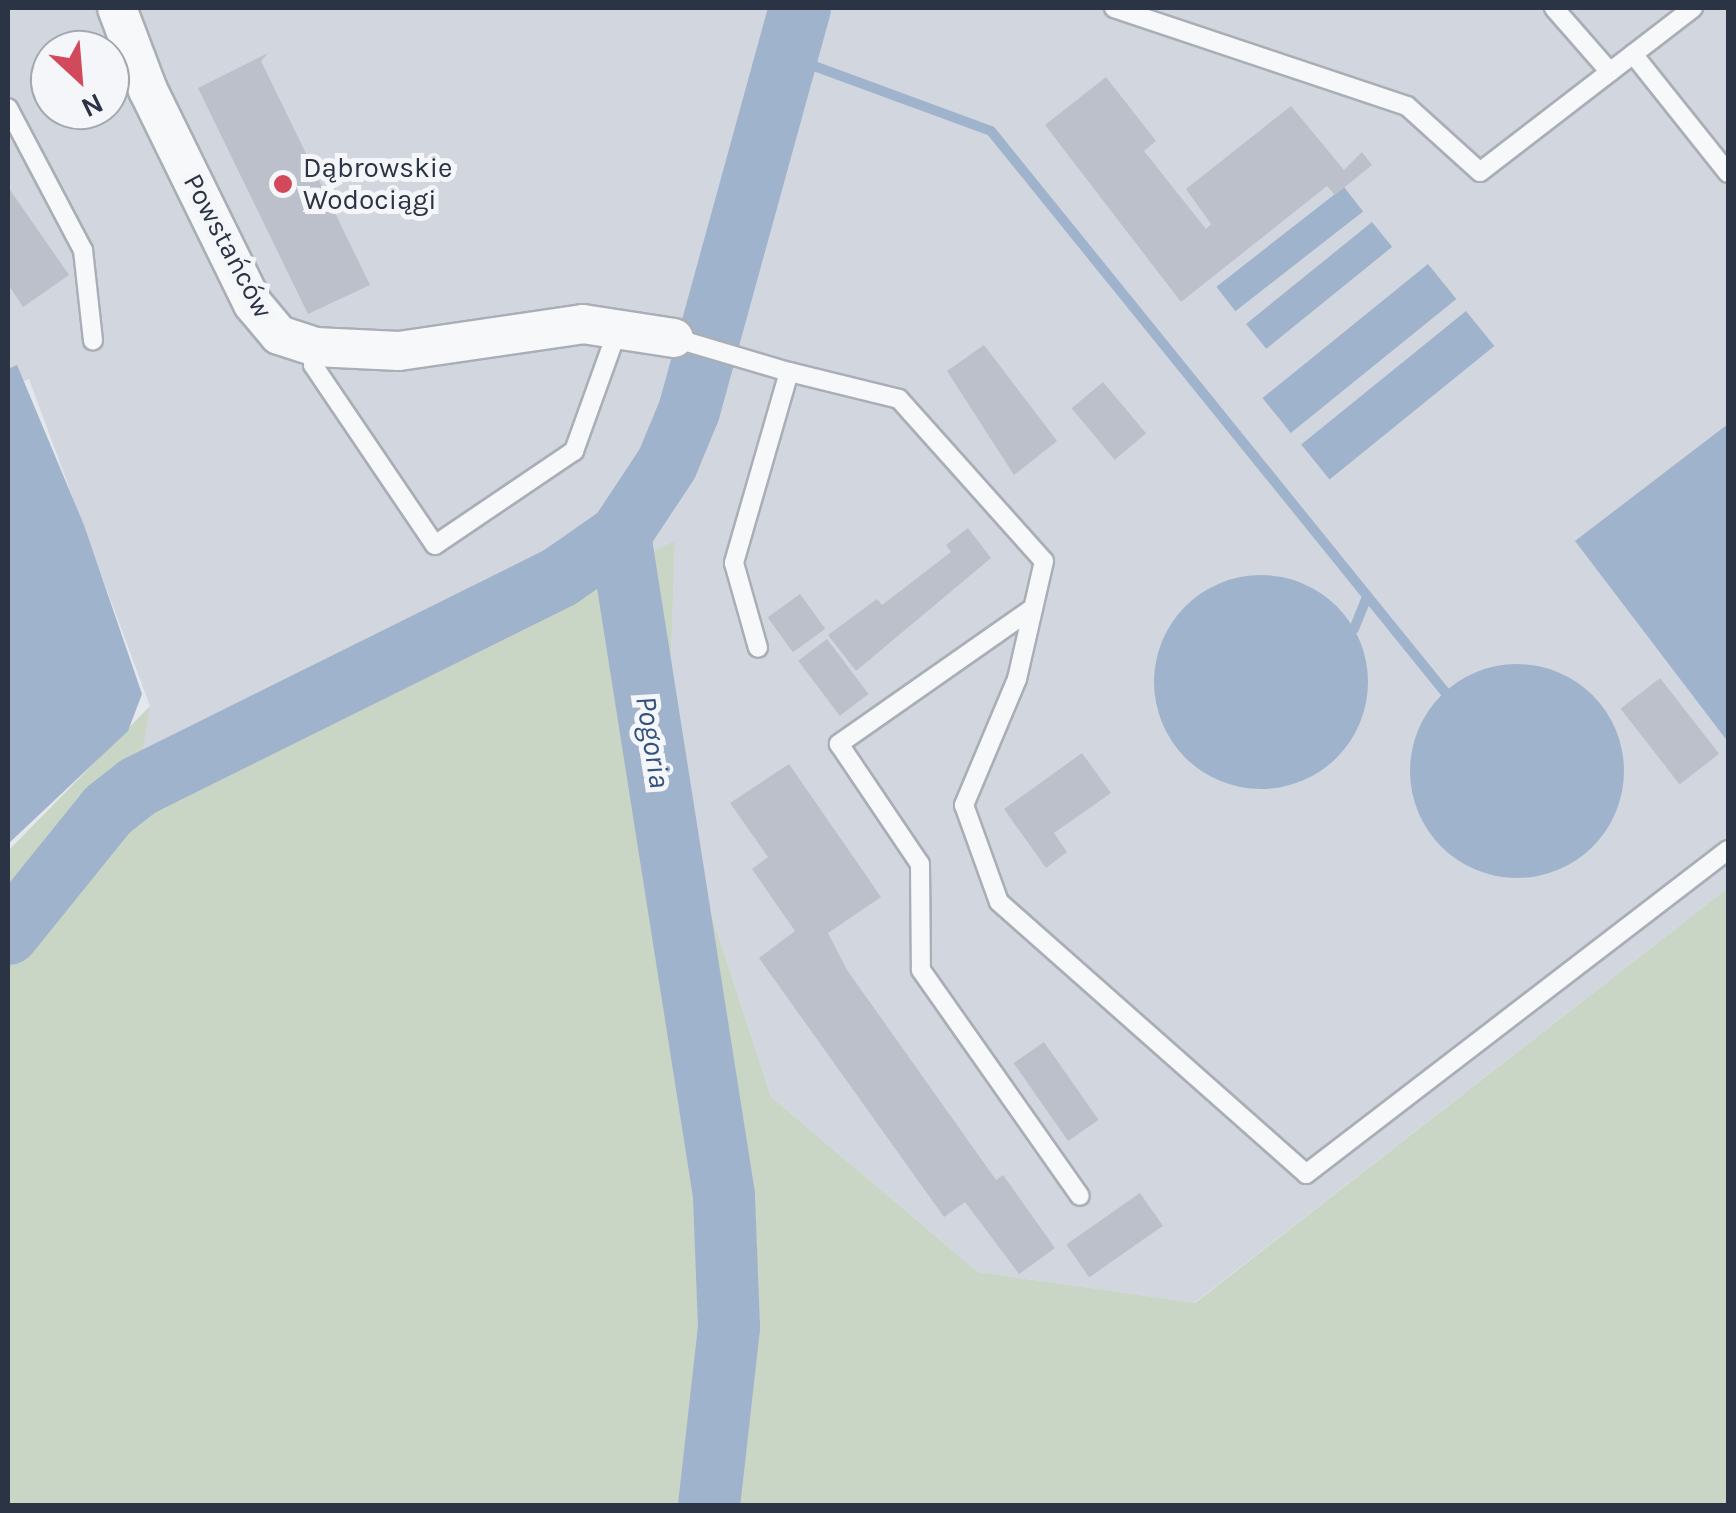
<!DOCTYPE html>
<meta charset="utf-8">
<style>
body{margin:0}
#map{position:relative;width:1736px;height:1513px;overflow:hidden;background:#e4e7ec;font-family:Karla,sans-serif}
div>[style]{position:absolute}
.built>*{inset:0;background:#d2d6de}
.green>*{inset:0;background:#c9d6c5}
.water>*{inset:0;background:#9fb4cc;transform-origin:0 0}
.round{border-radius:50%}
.stream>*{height:10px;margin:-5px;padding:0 5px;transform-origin:5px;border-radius:5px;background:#9fb4cc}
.river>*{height:62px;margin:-31px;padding:0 31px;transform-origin:31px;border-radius:31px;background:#9fb4cc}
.building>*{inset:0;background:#bbc0ca;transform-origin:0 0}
.roads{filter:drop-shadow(2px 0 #a9aeb7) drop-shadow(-2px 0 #a9aeb7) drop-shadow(0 2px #a9aeb7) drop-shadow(0 -2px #a9aeb7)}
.service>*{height:18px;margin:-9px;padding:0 9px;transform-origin:9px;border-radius:9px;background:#f7f8fa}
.minor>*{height:38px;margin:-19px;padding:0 19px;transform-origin:19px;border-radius:19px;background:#f7f8fa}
.dots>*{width:28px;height:28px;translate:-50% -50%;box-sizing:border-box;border:5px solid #f4f6f9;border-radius:50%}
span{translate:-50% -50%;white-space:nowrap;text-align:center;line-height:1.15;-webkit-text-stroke:10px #f4f6f9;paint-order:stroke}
.poi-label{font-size:28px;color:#2b3445}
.left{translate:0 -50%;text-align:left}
.street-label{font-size:28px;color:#2b3445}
.water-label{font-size:30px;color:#34527a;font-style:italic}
.frame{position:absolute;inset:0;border:10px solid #2b3445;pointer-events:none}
.north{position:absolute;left:30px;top:30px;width:100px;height:100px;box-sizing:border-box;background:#f4f6f9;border:2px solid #a4a8b1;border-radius:50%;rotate:154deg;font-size:28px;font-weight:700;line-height:40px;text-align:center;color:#2b3445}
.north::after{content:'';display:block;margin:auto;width:35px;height:45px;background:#d1495b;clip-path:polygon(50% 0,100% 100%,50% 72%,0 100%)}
</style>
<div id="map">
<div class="built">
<div style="clip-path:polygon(evenodd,8px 8px,1728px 8px,1728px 888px,1194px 1303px,978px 1272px,771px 1097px,699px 876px,669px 715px,675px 542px,328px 705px,131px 817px,150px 706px,29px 379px,8px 388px,8px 8px,50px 50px,110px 50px,110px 110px,50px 110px,50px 50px)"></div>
</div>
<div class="green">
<div style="clip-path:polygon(675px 541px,669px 715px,699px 876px,771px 1097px,978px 1272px,1195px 1303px,1728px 888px,1728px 1505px,8px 1505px,8px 954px,135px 794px,131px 816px,328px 705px)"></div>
<div style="clip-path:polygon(150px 706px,142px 755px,8px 913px,8px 851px)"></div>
</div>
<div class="water">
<div style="left:1344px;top:187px;width:31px;height:162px;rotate:52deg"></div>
<div style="left:1372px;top:222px;width:32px;height:162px;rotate:51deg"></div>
<div style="left:1428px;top:264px;width:45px;height:213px;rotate:51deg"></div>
<div style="left:1466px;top:311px;width:45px;height:212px;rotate:51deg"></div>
<div style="clip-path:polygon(17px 365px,84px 525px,142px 694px,128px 731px,8px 844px,8px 369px)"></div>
<div style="clip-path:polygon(1728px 424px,1728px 742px,1575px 541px)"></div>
<div class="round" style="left:1154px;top:575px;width:214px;height:214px"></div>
<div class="round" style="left:1410px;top:664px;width:214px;height:214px"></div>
</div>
<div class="stream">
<div style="left:787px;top:56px;width:217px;rotate:20.2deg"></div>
<div style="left:991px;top:131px;width:722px;rotate:51.02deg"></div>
<div style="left:1354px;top:629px;width:35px;rotate:-68deg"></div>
</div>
<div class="river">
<div style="left:8px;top:934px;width:159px;rotate:-51.1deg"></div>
<div style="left:108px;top:810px;width:37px;rotate:-38deg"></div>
<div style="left:137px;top:787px;width:472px;rotate:-26.4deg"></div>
<div style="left:560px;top:577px;width:73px;rotate:-35deg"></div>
<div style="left:709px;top:1506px;width:180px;rotate:-83.6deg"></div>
<div style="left:729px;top:1327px;width:132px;rotate:-92.2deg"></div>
<div style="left:724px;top:1195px;width:668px;rotate:-98.95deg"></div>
<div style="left:620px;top:535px;width:85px;rotate:-56.5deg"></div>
<div style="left:667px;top:464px;width:57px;rotate:-67.5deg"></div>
<div style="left:689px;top:411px;width:418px;rotate:-74.6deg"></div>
</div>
<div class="building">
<div style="clip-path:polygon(268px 53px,261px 61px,370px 285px,308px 314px,198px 88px)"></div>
<div style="clip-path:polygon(1106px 77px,1156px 141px,1144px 151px,1206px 229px,1211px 224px,1186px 189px,1291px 106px,1344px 170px,1362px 152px,1372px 165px,1335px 195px,1327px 186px,1181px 302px,1045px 125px)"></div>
<div style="clip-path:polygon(8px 187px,69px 275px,23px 307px,8px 284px)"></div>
<div style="clip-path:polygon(984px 345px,1057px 441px,1014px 475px,947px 371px)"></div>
<div style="left:1103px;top:382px;width:67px;height:41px;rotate:50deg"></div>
<div style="clip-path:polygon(968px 528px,991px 558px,856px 671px,828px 635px,877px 599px,882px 605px,951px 552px,946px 545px)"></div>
<div style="left:800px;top:594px;width:43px;height:40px;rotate:54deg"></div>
<div style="left:827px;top:639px;width:69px;height:36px;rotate:53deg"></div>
<div style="left:1660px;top:678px;width:96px;height:50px;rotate:52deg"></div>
<div style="clip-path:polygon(1082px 753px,1111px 793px,1054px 833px,1067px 852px,1046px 868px,1004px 809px)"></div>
<div style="clip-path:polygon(789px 764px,881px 897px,828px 933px,847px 970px,996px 1180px,1003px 1175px,1055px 1248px,1019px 1274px,965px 1202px,944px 1217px,759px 958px,795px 931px,752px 869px,768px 857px,730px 803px)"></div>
<div style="left:1044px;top:1042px;width:95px;height:37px;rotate:55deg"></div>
<div style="left:1140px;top:1193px;width:40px;height:90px;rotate:55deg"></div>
</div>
<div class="roads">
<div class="service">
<div style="left:1114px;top:8px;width:309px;rotate:18.5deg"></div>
<div style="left:1407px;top:106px;width:98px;rotate:42.1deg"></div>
<div style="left:1480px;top:172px;width:269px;rotate:-37.6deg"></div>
<div style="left:1554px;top:8px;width:85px;rotate:48.8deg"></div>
<div style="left:1633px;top:54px;width:152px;rotate:51.4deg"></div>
<div style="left:8px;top:108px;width:161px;rotate:62.2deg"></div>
<div style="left:83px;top:250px;width:91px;rotate:83.7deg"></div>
<div style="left:674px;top:338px;width:120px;rotate:16.5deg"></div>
<div style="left:789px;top:372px;width:199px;rotate:106.1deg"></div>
<div style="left:734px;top:563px;width:88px;rotate:74.2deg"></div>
<div style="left:315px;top:347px;width:18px;rotate:96deg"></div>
<div style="left:313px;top:365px;width:217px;rotate:55.9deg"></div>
<div style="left:435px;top:545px;width:168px;rotate:-34.1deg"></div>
<div style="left:574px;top:451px;width:133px;rotate:-70.2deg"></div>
<div style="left:789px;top:372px;width:113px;rotate:13.8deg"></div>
<div style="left:899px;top:399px;width:217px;rotate:48.2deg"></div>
<div style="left:1044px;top:561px;width:121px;rotate:102.9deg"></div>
<div style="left:1017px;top:679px;width:137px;rotate:112.8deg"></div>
<div style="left:964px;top:805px;width:103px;rotate:70.2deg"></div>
<div style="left:999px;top:902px;width:410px;rotate:41.5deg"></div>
<div style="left:1306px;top:1174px;width:532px;rotate:-37.52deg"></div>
<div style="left:1033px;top:608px;width:237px;rotate:145deg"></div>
<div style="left:839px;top:744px;width:145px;rotate:56deg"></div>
<div style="left:920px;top:864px;width:106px;rotate:89.5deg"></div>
<div style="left:921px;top:970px;width:276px;rotate:54.9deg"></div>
</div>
<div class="minor">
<div style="left:117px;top:8px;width:88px;rotate:69.3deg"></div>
<div style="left:148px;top:90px;width:238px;rotate:63.9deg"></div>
<div style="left:253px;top:304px;width:40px;rotate:50deg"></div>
<div style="left:279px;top:335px;width:38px;rotate:18deg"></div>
<div style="left:315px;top:347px;width:84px;rotate:2.7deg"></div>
<div style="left:399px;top:351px;width:186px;rotate:-8.3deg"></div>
<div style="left:583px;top:324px;width:92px;rotate:8.7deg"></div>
</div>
</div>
<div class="dots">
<div style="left:283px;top:184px;background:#d1495b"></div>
</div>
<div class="poi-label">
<span class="left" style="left:303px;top:184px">Dąbrowskie<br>Wodociągi</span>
</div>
<div class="street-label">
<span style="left:228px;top:246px;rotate:62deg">Powstańców</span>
</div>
<div class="water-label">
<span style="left:653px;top:742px;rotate:81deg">Pogoria</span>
</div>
<div class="frame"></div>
<div class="north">N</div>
</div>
